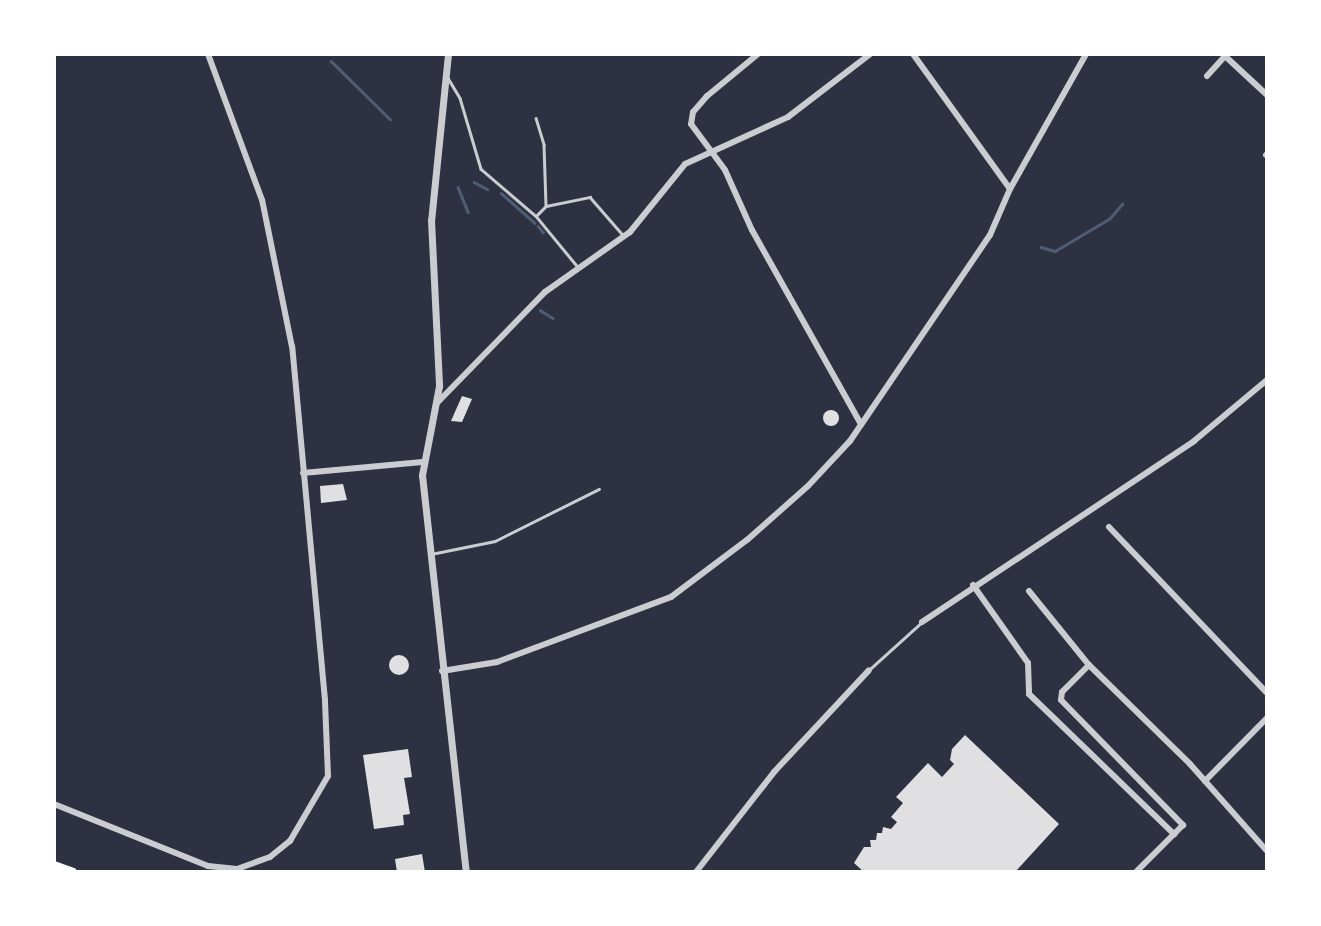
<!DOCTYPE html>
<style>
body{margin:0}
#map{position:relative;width:1321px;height:926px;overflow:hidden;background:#2d3142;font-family:"Asap Condensed",sans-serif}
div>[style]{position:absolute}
.stream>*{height:2.5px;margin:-1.25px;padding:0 1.25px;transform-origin:1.25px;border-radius:1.25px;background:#4f5d75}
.building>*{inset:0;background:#e0e0e3}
.round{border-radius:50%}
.service>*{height:2.5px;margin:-1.25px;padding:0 1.25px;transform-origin:1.25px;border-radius:1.25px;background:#caccd0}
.minor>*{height:6px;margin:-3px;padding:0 3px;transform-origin:3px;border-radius:3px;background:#caccd0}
.tertiary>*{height:7px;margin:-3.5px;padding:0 3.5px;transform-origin:3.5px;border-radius:3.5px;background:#caccd0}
.secondary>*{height:8px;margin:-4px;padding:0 4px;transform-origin:4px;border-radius:4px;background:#fff}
span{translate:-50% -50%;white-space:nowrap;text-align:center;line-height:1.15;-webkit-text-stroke:7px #fff;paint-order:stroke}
.frame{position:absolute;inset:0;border:56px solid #fff;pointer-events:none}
</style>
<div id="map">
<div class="stream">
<div style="left:331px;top:61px;width:83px;rotate:44.5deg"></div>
<div style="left:474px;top:182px;width:15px;rotate:28deg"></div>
<div style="left:458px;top:187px;width:27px;rotate:68deg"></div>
<div style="left:501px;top:193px;width:45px;rotate:41.4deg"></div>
<div style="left:538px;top:226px;width:8px;rotate:50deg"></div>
<div style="left:1041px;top:247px;width:15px;rotate:16deg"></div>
<div style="left:1055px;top:251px;width:63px;rotate:-30.7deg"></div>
<div style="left:1109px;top:219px;width:20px;rotate:-49deg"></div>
<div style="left:540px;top:310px;width:15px;rotate:32deg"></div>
</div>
<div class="building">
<div style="clip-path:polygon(462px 396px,472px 399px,462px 422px,451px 421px)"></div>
<div class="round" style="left:823px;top:410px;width:16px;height:16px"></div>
<div style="clip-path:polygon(343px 484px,347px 500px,321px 503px,320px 486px)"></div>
<div class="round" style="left:389px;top:655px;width:20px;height:20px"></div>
<div style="clip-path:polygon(965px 735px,1059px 824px,1015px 872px,864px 872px,854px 863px,864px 847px,871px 847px,870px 840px,876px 840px,877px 833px,882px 833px,883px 827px,891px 829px,897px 822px,891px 817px,903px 803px,896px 797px,928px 763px,942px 777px,954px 764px,950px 760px,952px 749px)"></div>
<div style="clip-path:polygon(408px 749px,412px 777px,404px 778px,410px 814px,403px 815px,404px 825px,374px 829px,363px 755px)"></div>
<div style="clip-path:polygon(422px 854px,425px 872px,397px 872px,395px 859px)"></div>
</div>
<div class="service">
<div style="left:448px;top:78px;width:23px;rotate:59deg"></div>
<div style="left:460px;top:98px;width:74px;rotate:73.5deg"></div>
<div style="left:481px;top:169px;width:72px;rotate:40.5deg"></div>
<div style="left:536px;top:216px;width:65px;rotate:50.6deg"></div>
<div style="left:536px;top:118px;width:28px;rotate:73deg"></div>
<div style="left:544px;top:145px;width:61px;rotate:88.1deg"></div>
<div style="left:536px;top:216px;width:14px;rotate:-45deg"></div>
<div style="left:546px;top:206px;width:45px;rotate:-11.6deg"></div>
<div style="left:590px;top:197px;width:49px;rotate:49.1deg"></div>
<div style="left:431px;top:554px;width:65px;rotate:-11.5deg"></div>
<div style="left:495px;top:541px;width:116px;rotate:-26.6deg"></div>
<div style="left:870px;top:669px;width:70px;rotate:-42.1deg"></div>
</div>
<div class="minor">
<div style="left:758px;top:54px;width:66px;rotate:140.5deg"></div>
<div style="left:707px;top:96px;width:21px;rotate:131deg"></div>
<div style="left:693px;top:112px;width:12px;rotate:99deg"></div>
<div style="left:691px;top:124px;width:57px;rotate:53.5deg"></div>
<div style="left:725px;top:170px;width:66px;rotate:65.8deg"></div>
<div style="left:752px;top:230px;width:223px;rotate:60.7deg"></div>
<div style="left:913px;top:54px;width:166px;rotate:54.3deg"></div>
<div style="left:1207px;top:76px;width:27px;rotate:-48deg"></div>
<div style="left:1225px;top:56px;width:57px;rotate:42.9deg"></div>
<div style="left:1266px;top:155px;width:1px;rotate:-45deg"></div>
<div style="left:437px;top:403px;width:155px;rotate:-45.8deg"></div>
<div style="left:545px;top:292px;width:104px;rotate:-35.2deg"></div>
<div style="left:630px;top:232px;width:87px;rotate:-51deg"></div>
<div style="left:685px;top:164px;width:113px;rotate:-24.5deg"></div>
<div style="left:788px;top:117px;width:103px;rotate:-37.5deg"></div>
<div style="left:303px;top:473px;width:120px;rotate:-5.3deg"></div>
<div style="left:1109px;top:527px;width:229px;rotate:46.4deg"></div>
<div style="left:973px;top:585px;width:95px;rotate:54.8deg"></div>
<div style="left:1028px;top:663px;width:31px;rotate:88deg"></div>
<div style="left:1029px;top:694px;width:202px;rotate:44deg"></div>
<div style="left:1029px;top:591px;width:95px;rotate:51deg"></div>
<div style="left:1089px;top:665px;width:141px;rotate:44.4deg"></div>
<div style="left:1190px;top:764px;width:116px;rotate:48.5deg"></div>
<div style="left:922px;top:622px;width:327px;rotate:-33.6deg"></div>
<div style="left:1194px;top:441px;width:95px;rotate:-39.9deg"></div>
<div style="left:1089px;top:665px;width:38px;rotate:135deg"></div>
<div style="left:1062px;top:692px;width:8px;rotate:97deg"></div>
<div style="left:1061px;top:700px;width:175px;rotate:45.7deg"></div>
<div style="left:1183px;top:825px;width:66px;rotate:135deg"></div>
<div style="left:442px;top:671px;width:56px;rotate:-9.3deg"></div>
<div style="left:497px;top:662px;width:186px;rotate:-20.5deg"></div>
<div style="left:671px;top:597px;width:95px;rotate:-36.9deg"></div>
<div style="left:747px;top:540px;width:81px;rotate:-41.5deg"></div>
<div style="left:808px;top:486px;width:62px;rotate:-47deg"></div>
<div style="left:850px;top:441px;width:249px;rotate:-55.8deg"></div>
<div style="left:990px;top:235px;width:50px;rotate:-66.5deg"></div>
<div style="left:1010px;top:189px;width:155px;rotate:-60.6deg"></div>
<div style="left:1205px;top:781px;width:88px;rotate:-45.5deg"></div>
<div style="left:54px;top:804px;width:166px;rotate:21.9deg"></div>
<div style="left:208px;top:866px;width:29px;rotate:6deg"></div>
<div style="left:237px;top:869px;width:35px;rotate:-20deg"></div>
<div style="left:270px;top:857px;width:26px;rotate:-39deg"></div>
<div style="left:290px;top:841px;width:75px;rotate:-59.7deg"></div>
<div style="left:328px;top:776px;width:76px;rotate:-92.3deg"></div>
<div style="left:325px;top:700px;width:355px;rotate:-95.3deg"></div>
<div style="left:292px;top:347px;width:150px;rotate:-101.5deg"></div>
<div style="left:262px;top:200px;width:156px;rotate:-110.3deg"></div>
<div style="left:696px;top:872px;width:127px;rotate:-52deg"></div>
<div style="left:774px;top:772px;width:139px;rotate:-47deg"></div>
</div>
<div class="tertiary">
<div style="left:448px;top:54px;width:167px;rotate:95.8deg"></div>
<div style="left:431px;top:220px;width:166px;rotate:87.2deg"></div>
<div style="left:439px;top:386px;width:91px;rotate:100.8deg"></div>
<div style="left:422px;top:475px;width:399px;rotate:83.7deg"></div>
</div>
<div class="secondary">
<div style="left:54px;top:865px;width:20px;rotate:20deg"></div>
</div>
<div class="frame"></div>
</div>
